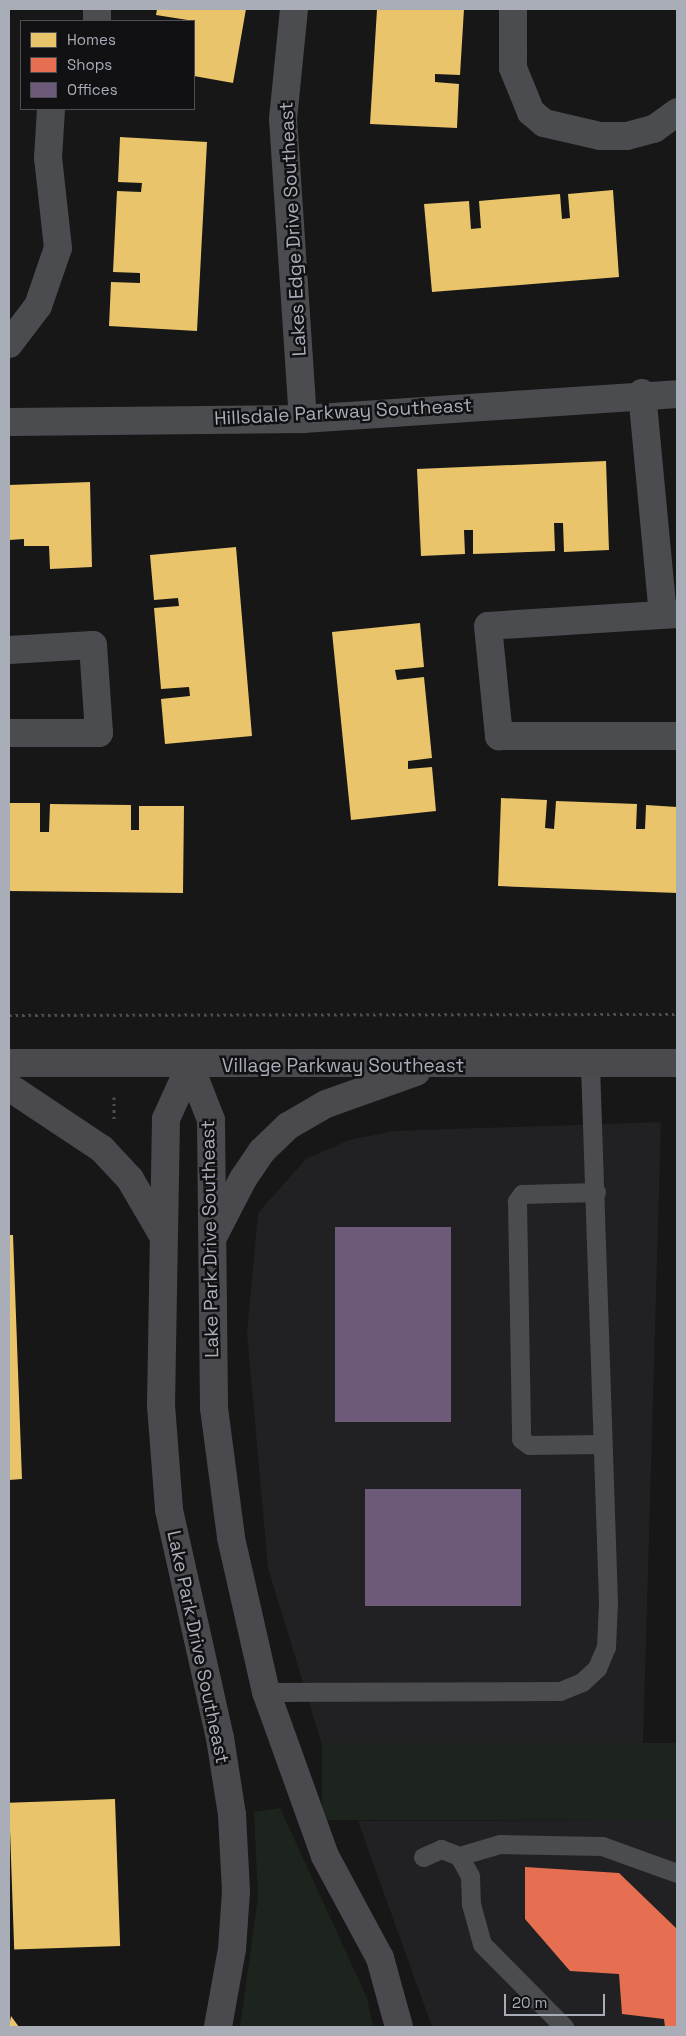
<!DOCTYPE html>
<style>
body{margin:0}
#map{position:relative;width:686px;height:2036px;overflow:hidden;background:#171717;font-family:"Space Grotesk",sans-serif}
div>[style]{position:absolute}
.built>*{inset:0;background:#212123}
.green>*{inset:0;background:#1d241e;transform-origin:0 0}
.homes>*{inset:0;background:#e9c46a;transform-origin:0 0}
.shops>*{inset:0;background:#e76f51}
.offices>*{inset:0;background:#6d597a;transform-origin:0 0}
.path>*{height:3px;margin-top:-1.5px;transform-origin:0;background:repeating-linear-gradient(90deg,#4d4e52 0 2.5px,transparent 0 6.5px)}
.lane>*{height:19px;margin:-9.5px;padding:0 9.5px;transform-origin:9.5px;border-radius:9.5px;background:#4b4c50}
.street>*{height:28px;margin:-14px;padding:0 14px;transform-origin:14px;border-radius:14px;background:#4b4c50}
.secondary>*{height:28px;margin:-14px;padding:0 14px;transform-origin:14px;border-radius:14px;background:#4a4a4e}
span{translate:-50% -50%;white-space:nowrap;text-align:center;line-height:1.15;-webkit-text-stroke:5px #111113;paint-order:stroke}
.street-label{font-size:19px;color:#a8adb8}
.frame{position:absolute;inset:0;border:10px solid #a8adb8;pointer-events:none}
.legend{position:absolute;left:20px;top:20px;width:175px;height:90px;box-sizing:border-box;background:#111113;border:1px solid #4d4f55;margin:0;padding:6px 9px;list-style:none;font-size:15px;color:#a8adb8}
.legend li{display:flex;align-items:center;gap:10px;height:25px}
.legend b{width:25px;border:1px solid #4d4f55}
.scale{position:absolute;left:504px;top:1994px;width:101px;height:22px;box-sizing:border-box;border:2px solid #a8adb8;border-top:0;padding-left:6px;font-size:15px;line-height:18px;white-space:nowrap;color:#a8adb8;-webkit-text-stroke:4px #111113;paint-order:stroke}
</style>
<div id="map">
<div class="built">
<div style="clip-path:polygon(661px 1122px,643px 1744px,322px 1745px,268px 1568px,247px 1333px,258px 1213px,306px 1159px,349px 1140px,394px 1131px)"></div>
<div style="clip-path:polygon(677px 1820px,677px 2027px,432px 2027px,358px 1821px)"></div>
</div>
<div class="green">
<div style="left:677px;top:1743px;width:77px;height:355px;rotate:90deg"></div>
<div style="clip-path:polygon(280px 1808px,367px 1998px,373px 2027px,240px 2027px,258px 1898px,254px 1812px)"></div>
</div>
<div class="homes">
<div style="clip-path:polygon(157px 9px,246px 9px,233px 83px,194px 76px,194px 21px,156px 15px)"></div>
<div style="clip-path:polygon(377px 9px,464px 9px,460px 75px,435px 74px,435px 82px,459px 84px,457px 128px,370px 124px)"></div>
<div style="clip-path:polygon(120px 137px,207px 142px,197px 331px,109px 326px,111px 282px,140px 283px,140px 273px,113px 272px,117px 191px,141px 192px,142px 183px,118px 182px)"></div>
<div style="clip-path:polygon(613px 190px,619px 277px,432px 292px,424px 204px,469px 201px,471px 229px,481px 228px,479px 201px,560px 194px,562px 219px,570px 218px,568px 194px)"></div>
<div style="clip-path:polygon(606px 461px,609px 550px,564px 552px,563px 523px,554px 523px,555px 551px,473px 554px,473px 530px,464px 530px,465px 554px,421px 556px,417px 469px)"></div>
<div style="clip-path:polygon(90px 482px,92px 567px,50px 569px,49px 546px,24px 546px,24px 539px,9px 540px,9px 485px)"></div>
<div style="clip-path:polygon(236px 547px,252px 736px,165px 744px,161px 699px,190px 696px,189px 687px,161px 689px,154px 608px,179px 606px,178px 598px,154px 600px,150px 555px)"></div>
<div style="clip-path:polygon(420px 623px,424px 667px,395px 670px,397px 680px,424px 677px,432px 758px,408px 761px,408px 769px,432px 767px,436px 811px,351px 820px,332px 632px)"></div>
<div style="clip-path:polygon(501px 798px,547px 800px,545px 828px,554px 829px,556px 801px,637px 804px,636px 829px,645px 829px,646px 805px,677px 807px,677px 893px,498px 886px)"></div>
<div style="clip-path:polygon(9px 803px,40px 803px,40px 832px,49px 832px,50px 804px,131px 805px,131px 830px,139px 830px,139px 806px,184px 806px,183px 893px,9px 891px)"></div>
<div style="clip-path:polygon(9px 1235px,13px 1235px,22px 1479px,9px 1480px)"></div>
<div style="left:115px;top:1799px;width:147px;height:106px;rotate:88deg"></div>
<div style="clip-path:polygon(11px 2016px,19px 2027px,9px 2027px)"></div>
</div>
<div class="shops">
<div style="clip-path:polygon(525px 1867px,619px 1873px,677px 1929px,677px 2027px,665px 2027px,664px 2019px,622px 2014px,619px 1974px,570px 1971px,525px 1919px)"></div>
</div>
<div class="offices">
<div style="left:335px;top:1227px;width:116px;height:195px"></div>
<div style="left:365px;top:1489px;width:156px;height:117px"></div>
</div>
<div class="path">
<div style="left:9px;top:1015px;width:668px;rotate:-0.09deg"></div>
<div style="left:114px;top:1119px;width:22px;rotate:-90deg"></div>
</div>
<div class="lane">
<div style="left:596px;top:1192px;width:74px;rotate:178.5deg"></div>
<div style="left:522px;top:1194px;width:9px;rotate:126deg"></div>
<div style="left:517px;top:1201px;width:238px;rotate:89deg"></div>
<div style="left:521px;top:1439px;width:10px;rotate:37deg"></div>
<div style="left:529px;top:1445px;width:72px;rotate:-0.8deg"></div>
<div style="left:266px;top:1692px;width:294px;rotate:-0.2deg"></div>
<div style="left:560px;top:1691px;width:24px;rotate:-22deg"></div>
<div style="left:582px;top:1682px;width:21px;rotate:-43deg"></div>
<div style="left:597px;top:1668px;width:23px;rotate:-67deg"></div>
<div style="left:606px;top:1647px;width:45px;rotate:-87.5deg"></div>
<div style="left:608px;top:1602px;width:538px;rotate:-91.92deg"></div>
<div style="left:459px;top:1856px;width:43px;rotate:-16.3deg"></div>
<div style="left:500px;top:1844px;width:102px;rotate:1.1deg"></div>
<div style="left:602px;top:1846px;width:80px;rotate:19.8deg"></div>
<div style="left:423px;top:1857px;width:20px;rotate:-24deg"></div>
<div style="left:441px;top:1849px;width:19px;rotate:21deg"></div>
<div style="left:459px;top:1856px;width:23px;rotate:61deg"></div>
<div style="left:470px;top:1876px;width:28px;rotate:88deg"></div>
<div style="left:471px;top:1904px;width:41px;rotate:74.6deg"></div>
<div style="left:482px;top:1944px;width:117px;rotate:45.3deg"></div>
</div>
<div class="street">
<div style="left:294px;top:9px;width:111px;rotate:95.7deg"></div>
<div style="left:283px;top:119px;width:301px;rotate:86.2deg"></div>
<div style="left:513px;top:9px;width:59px;rotate:90deg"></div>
<div style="left:513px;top:68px;width:48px;rotate:67.8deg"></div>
<div style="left:531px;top:112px;width:17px;rotate:40deg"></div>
<div style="left:544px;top:123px;width:57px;rotate:13.1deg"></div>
<div style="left:600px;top:136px;width:27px"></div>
<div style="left:627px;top:136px;width:28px;rotate:-15deg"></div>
<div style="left:654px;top:129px;width:29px;rotate:-36deg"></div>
<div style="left:97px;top:21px;width:12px;rotate:-90deg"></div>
<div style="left:9px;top:344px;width:48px;rotate:-52.7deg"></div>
<div style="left:38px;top:306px;width:61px;rotate:-71deg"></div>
<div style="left:58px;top:248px;width:91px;rotate:-96.3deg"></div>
<div style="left:48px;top:158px;width:49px;rotate:-86.5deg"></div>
<div style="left:642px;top:393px;width:222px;rotate:84.6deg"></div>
<div style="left:9px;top:422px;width:294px;rotate:-0.6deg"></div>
<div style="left:303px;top:419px;width:375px;rotate:-3.8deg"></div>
<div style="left:677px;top:614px;width:189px;rotate:176.4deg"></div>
<div style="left:488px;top:626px;width:111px;rotate:84.3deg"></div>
<div style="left:499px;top:736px;width:178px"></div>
<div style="left:9px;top:650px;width:84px;rotate:-3.4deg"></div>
<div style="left:93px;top:645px;width:88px;rotate:86.1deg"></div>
<div style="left:99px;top:733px;width:90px;rotate:180deg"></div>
</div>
<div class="secondary">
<div style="left:9px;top:1063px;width:668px"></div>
<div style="left:190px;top:1066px;width:58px;rotate:68.7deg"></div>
<div style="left:211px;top:1120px;width:288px;rotate:89.4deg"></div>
<div style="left:214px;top:1408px;width:131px;rotate:82.5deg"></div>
<div style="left:231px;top:1538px;width:158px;rotate:77.2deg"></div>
<div style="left:266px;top:1692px;width:174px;rotate:70.2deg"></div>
<div style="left:325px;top:1856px;width:116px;rotate:61.7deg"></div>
<div style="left:380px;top:1958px;width:72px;rotate:74.6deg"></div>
<div style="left:190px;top:1066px;width:58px;rotate:114.4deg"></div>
<div style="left:166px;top:1119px;width:286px;rotate:91deg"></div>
<div style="left:161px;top:1405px;width:105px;rotate:85.6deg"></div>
<div style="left:169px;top:1510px;width:234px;rotate:77.4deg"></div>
<div style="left:220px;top:1738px;width:78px;rotate:81.1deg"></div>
<div style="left:232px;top:1815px;width:76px;rotate:87deg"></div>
<div style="left:236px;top:1891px;width:58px;rotate:93.9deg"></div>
<div style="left:232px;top:1949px;width:79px;rotate:100.2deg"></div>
<div style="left:9px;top:1087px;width:112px;rotate:33.7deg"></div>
<div style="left:102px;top:1149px;width:41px;rotate:47deg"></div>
<div style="left:130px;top:1179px;width:64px;rotate:59.8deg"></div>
<div style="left:213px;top:1237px;width:65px;rotate:-62.7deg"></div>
<div style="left:243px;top:1179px;width:34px;rotate:-56deg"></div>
<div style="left:262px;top:1151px;width:36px;rotate:-44deg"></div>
<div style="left:288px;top:1126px;width:44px;rotate:-30.1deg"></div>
<div style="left:326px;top:1104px;width:96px;rotate:-19.6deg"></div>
</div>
<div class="street-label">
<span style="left:293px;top:229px;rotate:-93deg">Lakes Edge Drive Southeast</span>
<span style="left:343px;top:412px;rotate:-3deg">Hillsdale Parkway Southeast</span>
<span style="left:343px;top:1066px">Village Parkway Southeast</span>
<span style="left:210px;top:1239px;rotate:-91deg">Lake Park Drive Southeast</span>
<span style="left:198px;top:1647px;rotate:78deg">Lake Park Drive Southeast</span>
</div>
<div class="frame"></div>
<ul class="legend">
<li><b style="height:14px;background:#e9c46a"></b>Homes</li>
<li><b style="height:14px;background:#e76f51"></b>Shops</li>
<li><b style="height:14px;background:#6d597a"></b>Offices</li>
</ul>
<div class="scale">20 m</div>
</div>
